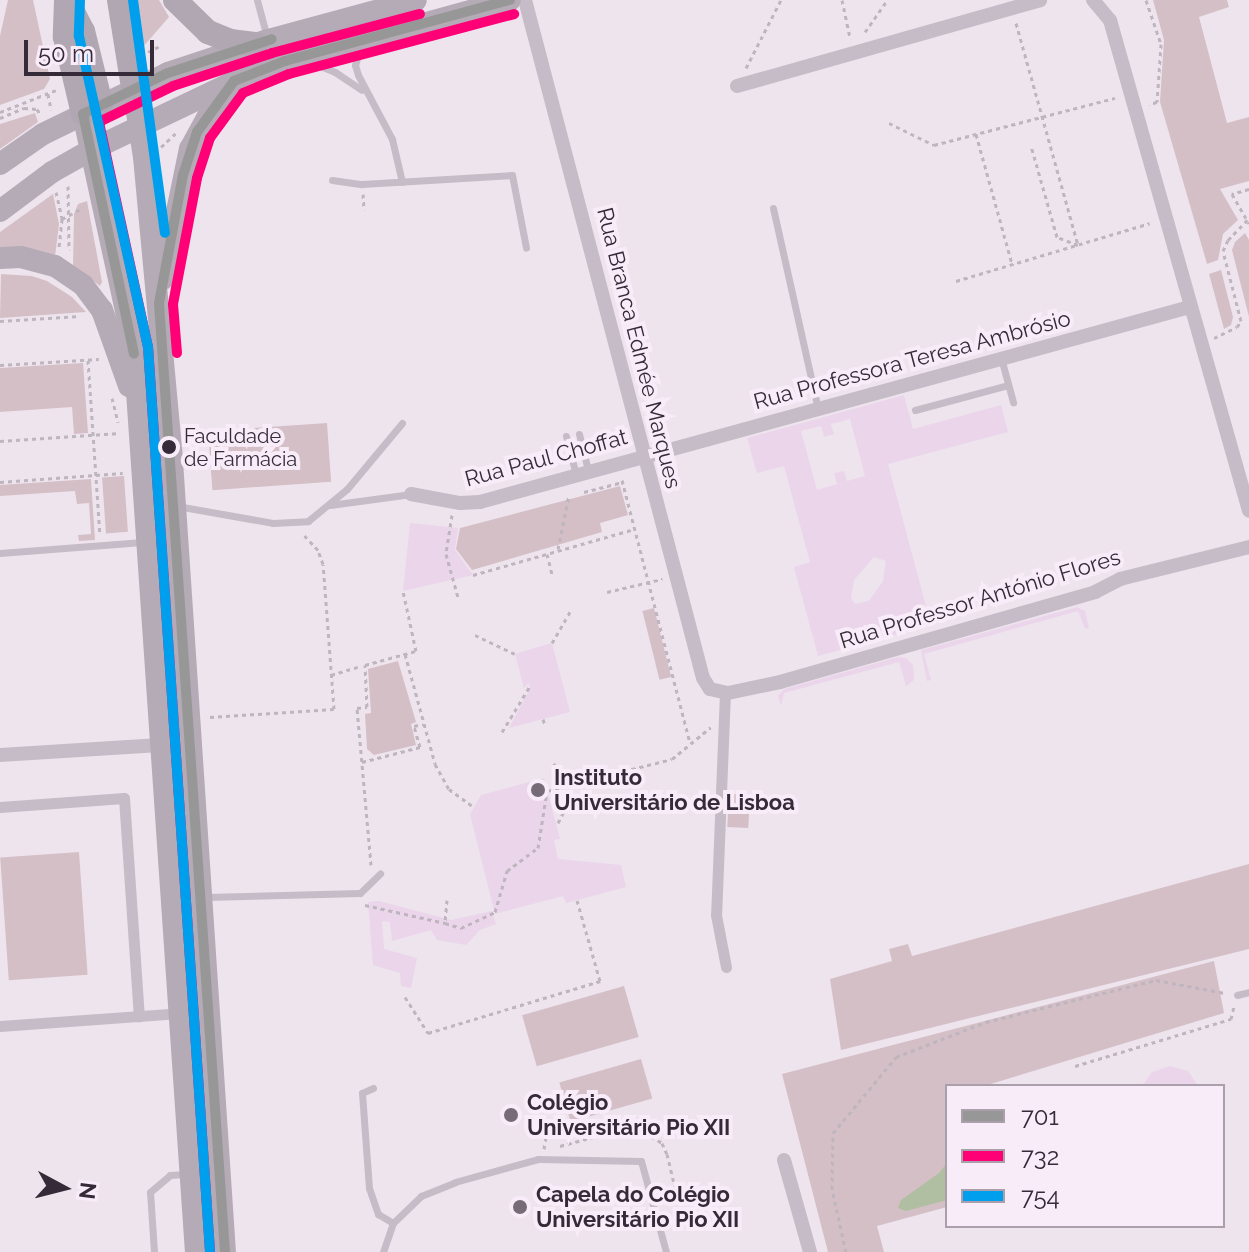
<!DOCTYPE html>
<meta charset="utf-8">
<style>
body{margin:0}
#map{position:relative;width:1249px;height:1252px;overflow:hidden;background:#eee4ee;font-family:Raleway,sans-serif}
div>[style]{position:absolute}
.green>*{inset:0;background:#d5bfc6;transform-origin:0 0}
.plaza>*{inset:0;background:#ebd5ea}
.water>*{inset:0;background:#b0bea1}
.path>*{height:3px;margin-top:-1.5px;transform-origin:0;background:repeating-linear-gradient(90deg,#bfb5bf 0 4px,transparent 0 8px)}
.service>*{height:7px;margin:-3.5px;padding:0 3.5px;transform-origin:3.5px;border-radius:3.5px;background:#c6bcc7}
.pedestrian>*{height:11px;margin:-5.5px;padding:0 5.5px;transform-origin:5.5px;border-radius:5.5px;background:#c6bcc7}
.minor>*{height:14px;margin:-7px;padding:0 7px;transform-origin:7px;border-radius:7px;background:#c6bcc7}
.primary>*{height:22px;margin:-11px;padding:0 11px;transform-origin:11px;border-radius:11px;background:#b5abb6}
.trunk>*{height:24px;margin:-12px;padding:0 12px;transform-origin:12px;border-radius:12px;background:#b1a7b2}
.bus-1>*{height:10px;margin:-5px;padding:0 5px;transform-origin:5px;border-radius:5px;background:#989797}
.bus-2>*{height:10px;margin:-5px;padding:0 5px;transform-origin:5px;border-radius:5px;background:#f07}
.bus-3>*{height:10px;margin:-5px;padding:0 5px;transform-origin:5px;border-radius:5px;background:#009fee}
.dots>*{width:22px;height:22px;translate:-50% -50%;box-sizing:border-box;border:4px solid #f9ecf9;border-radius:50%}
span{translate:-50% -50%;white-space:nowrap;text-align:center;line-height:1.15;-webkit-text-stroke:8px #f9ecf9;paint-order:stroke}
.bus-label{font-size:20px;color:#352b38}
.left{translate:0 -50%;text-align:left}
.street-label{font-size:22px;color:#352b38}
.poi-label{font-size:22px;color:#352b38;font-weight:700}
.legend{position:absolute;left:945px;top:1084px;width:280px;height:144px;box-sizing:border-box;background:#f9ecf9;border:2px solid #ab9fac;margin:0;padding:10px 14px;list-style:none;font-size:24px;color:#352b38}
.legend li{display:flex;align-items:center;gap:16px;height:40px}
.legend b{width:40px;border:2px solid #ab9fac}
.north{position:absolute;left:24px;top:1148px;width:80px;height:80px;-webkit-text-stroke:6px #f9ecf9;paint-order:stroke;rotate:97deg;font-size:22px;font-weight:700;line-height:32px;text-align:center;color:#352b38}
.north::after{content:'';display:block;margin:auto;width:28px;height:36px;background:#352b38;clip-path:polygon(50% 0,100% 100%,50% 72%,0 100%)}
.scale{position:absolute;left:24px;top:40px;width:130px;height:36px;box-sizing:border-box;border:4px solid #352b38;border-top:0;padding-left:10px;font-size:24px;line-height:28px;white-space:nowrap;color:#352b38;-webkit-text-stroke:6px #f9ecf9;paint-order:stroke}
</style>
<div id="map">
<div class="green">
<div style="clip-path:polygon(8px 0,33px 0,50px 79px,44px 89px,0 105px,0 36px)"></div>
<div style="clip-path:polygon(134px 0,159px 0,169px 17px,142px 48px)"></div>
<div style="clip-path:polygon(1153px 0,1227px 0,1229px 7px,1199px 17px,1227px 123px,1249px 117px,1249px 181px,1220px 189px,1238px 220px,1223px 234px,1218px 260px,1207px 264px,1160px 102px,1164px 40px)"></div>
<div style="clip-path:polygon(35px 113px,38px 122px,0 149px,0 124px)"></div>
<div style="clip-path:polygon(53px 194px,59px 224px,55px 257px,28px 248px,0 247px,0 232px)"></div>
<div style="clip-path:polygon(87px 201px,102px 282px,100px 286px,73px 266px,74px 214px,78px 204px)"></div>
<div style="clip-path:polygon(1245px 233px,1249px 240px,1249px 317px,1232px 250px,1235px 242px)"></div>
<div style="clip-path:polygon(1221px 270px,1233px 317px,1231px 325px,1224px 329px,1209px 274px)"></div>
<div style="clip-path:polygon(1px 274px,32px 276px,47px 281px,72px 297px,86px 312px,0 318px)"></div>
<div style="clip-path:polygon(83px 363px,88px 433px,74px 434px,72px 407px,0 412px,0 368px)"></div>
<div style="left:327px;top:423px;width:59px;height:119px;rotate:86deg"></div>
<div style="left:124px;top:476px;width:56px;height:22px;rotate:86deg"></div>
<div style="clip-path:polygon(91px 479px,95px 540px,79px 541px,78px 535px,91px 534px,89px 503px,77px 504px,75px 491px,0 496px,0 485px)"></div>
<div style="clip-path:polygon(620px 486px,628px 515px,600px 523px,602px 532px,472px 570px,456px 549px,460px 528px)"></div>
<div style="left:654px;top:608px;width:71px;height:12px;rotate:76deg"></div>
<div style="clip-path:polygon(398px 661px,416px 722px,411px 724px,416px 745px,374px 755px,367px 749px,365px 714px,371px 713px,368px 669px)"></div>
<div style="left:729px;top:794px;width:21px;height:33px;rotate:3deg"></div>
<div style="left:79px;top:852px;width:123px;height:79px;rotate:86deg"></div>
<div style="clip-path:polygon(1249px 864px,1249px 949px,841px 1050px,830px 979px,892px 961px,889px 949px,908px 944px,912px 956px)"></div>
<div style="clip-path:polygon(1214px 961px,1224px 1013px,984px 1086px,947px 1086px,947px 1207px,877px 1226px,884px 1252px,828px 1252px,782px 1074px)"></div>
<div style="left:624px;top:986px;width:53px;height:106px;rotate:74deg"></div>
<div style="left:641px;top:1059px;width:41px;height:85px;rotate:74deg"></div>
</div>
<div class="plaza">
<div style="clip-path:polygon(evenodd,904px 395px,913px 429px,1001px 405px,1008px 432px,888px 464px,931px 625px,818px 656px,794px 567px,810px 562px,784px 466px,757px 473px,747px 438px,904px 395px,850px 419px,865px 476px,847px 481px,844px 471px,834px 473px,837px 484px,817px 490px,801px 431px,821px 426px,824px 437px,834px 434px,831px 424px,850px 419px,904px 395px,874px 557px,886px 561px,883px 581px,869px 601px,855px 604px,851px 598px,854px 580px,874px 557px)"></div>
<div style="clip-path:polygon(410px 523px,458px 528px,455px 550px,473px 575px,403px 591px)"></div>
<div style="clip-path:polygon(1077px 607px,1085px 611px,1089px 628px,1085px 629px,1078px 611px,924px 654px,931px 680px,927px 681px,921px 650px)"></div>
<div style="clip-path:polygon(552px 643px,570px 712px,509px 728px,530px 689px,529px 683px,524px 688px,515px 654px)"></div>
<div style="clip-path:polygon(898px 657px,906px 658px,913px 665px,914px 680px,906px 686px,899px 662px,784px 693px,781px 706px,778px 696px,784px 689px)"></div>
<div style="clip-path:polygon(544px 778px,560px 839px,554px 840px,558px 859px,621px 865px,626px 887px,566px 903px,563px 896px,495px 914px,470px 814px,481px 795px)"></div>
<div style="clip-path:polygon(379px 901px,451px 920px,492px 911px,496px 924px,480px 930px,466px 945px,437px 940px,431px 930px,392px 941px,390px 922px,382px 921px,384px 949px,417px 958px,411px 988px,401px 986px,400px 973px,373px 965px,368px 902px)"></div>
<div style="clip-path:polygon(1170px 1066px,1188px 1071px,1198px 1086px,1142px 1086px,1152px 1072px)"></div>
</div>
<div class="water">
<div style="clip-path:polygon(947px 1163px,947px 1200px,906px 1211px,898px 1208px,901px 1200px,939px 1173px)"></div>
</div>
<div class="path">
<div style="left:842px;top:0;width:40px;rotate:78deg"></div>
<div style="left:1146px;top:0;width:46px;rotate:71.2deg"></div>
<div style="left:1161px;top:44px;width:58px;rotate:93.9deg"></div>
<div style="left:1157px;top:102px;width:8px;rotate:166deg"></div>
<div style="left:1016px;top:23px;width:230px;rotate:74.4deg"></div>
<div style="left:1078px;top:245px;width:22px;rotate:-159deg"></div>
<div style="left:1057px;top:237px;width:95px;rotate:-105.9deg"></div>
<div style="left:865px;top:32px;width:39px;rotate:-55deg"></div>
<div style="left:148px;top:52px;width:13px;rotate:-27deg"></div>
<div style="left:746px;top:68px;width:76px;rotate:-62.8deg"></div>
<div style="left:48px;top:94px;width:16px;rotate:79deg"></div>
<div style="left:0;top:112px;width:60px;rotate:-21.4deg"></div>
<div style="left:0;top:118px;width:26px;rotate:-23deg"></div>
<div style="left:24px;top:108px;width:13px;rotate:4deg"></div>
<div style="left:37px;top:109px;width:6px;rotate:59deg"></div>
<div style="left:889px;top:123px;width:50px;rotate:26.1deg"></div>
<div style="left:934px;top:145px;width:187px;rotate:-14.6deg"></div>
<div style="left:976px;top:134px;width:135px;rotate:74.5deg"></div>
<div style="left:161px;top:147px;width:21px;rotate:-43deg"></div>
<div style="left:68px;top:186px;width:64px;rotate:89.1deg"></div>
<div style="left:1249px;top:189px;width:18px;rotate:164deg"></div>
<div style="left:1232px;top:194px;width:34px;rotate:60deg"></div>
<div style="left:56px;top:192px;width:28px;rotate:77deg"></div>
<div style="left:62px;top:219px;width:29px;rotate:96deg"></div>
<div style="left:363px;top:194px;width:16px;rotate:86deg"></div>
<div style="left:62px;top:219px;width:24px;rotate:-28deg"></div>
<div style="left:956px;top:281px;width:202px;rotate:-16.6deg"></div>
<div style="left:0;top:321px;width:80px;rotate:-3.6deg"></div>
<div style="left:1214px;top:338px;width:25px;rotate:-26deg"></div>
<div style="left:1237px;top:327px;width:7px;rotate:-56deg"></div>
<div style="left:1241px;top:321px;width:72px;rotate:-104.4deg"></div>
<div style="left:1223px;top:251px;width:12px;rotate:-66deg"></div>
<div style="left:1228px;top:240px;width:28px;rotate:-46deg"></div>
<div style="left:88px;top:360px;width:175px;rotate:86.1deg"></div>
<div style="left:0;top:365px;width:99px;rotate:-3.5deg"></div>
<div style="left:112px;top:398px;width:25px;rotate:76deg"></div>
<div style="left:0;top:441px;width:120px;rotate:-3.8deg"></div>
<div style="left:622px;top:480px;width:272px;rotate:75.5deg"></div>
<div style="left:0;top:482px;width:123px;rotate:-4.2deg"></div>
<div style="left:584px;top:492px;width:40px;rotate:-14.4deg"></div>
<div style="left:452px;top:515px;width:39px;rotate:99deg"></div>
<div style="left:446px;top:554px;width:45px;rotate:74.4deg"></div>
<div style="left:558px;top:549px;width:55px;rotate:-78.5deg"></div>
<div style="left:547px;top:554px;width:21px;rotate:76deg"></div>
<div style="left:473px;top:575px;width:168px;rotate:-15.9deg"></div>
<div style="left:607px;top:592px;width:57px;rotate:-13.3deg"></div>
<div style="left:475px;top:635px;width:44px;rotate:25.4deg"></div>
<div style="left:552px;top:643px;width:39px;rotate:-60deg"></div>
<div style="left:405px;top:654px;width:114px;rotate:74.7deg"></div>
<div style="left:435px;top:764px;width:29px;rotate:61deg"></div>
<div style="left:449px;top:789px;width:31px;rotate:36deg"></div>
<div style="left:331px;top:675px;width:28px;rotate:-17deg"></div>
<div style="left:210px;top:717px;width:124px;rotate:-3.7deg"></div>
<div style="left:334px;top:709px;width:145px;rotate:-94.3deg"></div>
<div style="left:323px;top:564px;width:15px;rotate:-110deg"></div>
<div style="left:318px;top:550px;width:23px;rotate:-133deg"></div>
<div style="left:543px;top:719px;width:6px;rotate:72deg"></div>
<div style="left:502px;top:732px;width:54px;rotate:-58.7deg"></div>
<div style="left:362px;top:762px;width:60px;rotate:-14.5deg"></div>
<div style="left:420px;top:747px;width:22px;rotate:-106deg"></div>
<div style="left:414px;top:726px;width:9px;rotate:-13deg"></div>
<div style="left:554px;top:763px;width:26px;rotate:77deg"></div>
<div style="left:624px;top:771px;width:49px;rotate:-14deg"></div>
<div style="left:672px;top:759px;width:50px;rotate:-39.4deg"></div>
<div style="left:558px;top:823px;width:31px;rotate:-63deg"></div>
<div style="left:371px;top:865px;width:158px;rotate:-95.1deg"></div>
<div style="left:357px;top:708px;width:10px;rotate:-6deg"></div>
<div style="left:367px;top:707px;width:42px;rotate:-92.7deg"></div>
<div style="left:365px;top:665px;width:53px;rotate:-15.4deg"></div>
<div style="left:416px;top:651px;width:61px;rotate:-102.2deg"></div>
<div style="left:447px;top:900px;width:23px;rotate:95deg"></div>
<div style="left:445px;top:923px;width:17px;rotate:17deg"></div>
<div style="left:461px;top:928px;width:38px;rotate:-25deg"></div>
<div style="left:495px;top:912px;width:43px;rotate:-73.7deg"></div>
<div style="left:507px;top:871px;width:39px;rotate:-37deg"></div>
<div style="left:538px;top:848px;width:58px;rotate:-81deg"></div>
<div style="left:547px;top:791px;width:66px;rotate:-14.9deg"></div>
<div style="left:365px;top:905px;width:82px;rotate:12.7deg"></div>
<div style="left:405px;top:997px;width:43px;rotate:57.4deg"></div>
<div style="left:428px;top:1033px;width:180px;rotate:-16.8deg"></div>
<div style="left:600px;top:981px;width:84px;rotate:-105.9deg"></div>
<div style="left:1075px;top:1066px;width:163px;rotate:-16.8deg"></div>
<div style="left:1231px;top:1019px;width:13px;rotate:-77deg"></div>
<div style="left:560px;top:1146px;width:61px;rotate:-15.2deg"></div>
<div style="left:619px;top:1130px;width:33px;rotate:11deg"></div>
<div style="left:651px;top:1136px;width:13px;rotate:32deg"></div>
<div style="left:662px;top:1143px;width:12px;rotate:66deg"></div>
<div style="left:667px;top:1154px;width:65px;rotate:76.6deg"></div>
<div style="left:544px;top:1149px;width:12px;rotate:-81deg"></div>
<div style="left:846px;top:1252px;width:65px;rotate:-102.5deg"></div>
<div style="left:832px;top:1189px;width:56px;rotate:-89deg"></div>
<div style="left:833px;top:1133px;width:99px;rotate:-50.3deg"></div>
<div style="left:896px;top:1057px;width:97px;rotate:-21.3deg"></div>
<div style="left:986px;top:1022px;width:175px;rotate:-13.9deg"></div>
<div style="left:1156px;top:980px;width:70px;rotate:10.7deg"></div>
</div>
<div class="service">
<div style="left:257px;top:0;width:38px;rotate:75deg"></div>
<div style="left:360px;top:48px;width:18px;rotate:106deg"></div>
<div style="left:355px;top:65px;width:10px;rotate:73deg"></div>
<div style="left:358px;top:75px;width:72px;rotate:62deg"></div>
<div style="left:392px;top:139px;width:44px;rotate:76.9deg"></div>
<div style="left:310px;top:62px;width:27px;rotate:22deg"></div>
<div style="left:335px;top:72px;width:32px;rotate:34deg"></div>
<div style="left:332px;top:180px;width:30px;rotate:8deg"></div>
<div style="left:362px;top:184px;width:150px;rotate:-3.4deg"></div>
<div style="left:512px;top:175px;width:74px;rotate:79.1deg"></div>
<div style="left:773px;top:208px;width:206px;rotate:77.4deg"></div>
<div style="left:1001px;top:358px;width:46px;rotate:74.7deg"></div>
<div style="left:915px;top:410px;width:96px;rotate:-15deg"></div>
<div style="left:579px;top:434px;width:38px;rotate:76deg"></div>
<div style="left:566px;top:436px;width:40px;rotate:75.6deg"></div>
<div style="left:330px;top:505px;width:82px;rotate:-7.7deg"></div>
<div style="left:177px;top:506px;width:97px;rotate:10deg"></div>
<div style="left:273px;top:523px;width:35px;rotate:-3deg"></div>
<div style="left:308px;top:521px;width:50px;rotate:-39.4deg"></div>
<div style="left:347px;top:489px;width:86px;rotate:-50.2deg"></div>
<div style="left:0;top:553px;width:143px;rotate:-4.4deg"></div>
<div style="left:206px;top:897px;width:154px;rotate:-1.5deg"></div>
<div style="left:360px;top:893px;width:28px;rotate:-44deg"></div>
<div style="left:1237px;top:995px;width:12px;rotate:-14deg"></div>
<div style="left:373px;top:1088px;width:12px;rotate:156deg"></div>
<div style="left:362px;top:1093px;width:95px;rotate:85.8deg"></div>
<div style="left:369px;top:1188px;width:28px;rotate:71deg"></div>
<div style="left:378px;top:1214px;width:17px;rotate:31deg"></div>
<div style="left:154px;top:1252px;width:60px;rotate:-93.8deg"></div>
<div style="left:150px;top:1192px;width:26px;rotate:-40deg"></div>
<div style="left:170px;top:1175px;width:16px;rotate:-4deg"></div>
<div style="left:383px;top:1252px;width:31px;rotate:-71deg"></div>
<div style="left:393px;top:1223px;width:39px;rotate:-44deg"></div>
<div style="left:421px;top:1196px;width:37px;rotate:-22deg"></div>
<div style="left:455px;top:1182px;width:86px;rotate:-15.5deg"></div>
<div style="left:538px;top:1159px;width:103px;rotate:1.1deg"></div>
<div style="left:641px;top:1161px;width:94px;rotate:74.6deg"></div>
</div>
<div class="pedestrian">
<div style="left:725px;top:693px;width:222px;rotate:92.3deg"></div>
<div style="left:716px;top:915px;width:53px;rotate:79.1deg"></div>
<div style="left:0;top:807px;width:124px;rotate:-4.2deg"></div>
<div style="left:124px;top:798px;width:219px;rotate:86.1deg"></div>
<div style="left:0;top:1026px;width:180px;rotate:-4.1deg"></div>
</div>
<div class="minor">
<div style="left:525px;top:0;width:701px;rotate:75.29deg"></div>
<div style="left:703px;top:678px;width:13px;rotate:58deg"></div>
<div style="left:710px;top:689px;width:18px;rotate:13deg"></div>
<div style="left:728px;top:693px;width:53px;rotate:-11.9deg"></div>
<div style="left:780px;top:682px;width:328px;rotate:-15.9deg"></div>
<div style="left:1095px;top:592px;width:28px;rotate:-27deg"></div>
<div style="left:1120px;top:579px;width:133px;rotate:-13.9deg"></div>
<div style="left:1093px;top:0;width:26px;rotate:50deg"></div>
<div style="left:1110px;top:20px;width:510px;rotate:74.19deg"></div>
<div style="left:737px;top:86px;width:315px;rotate:-15.8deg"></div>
<div style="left:411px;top:494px;width:50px;rotate:10.4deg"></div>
<div style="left:460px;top:503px;width:20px;rotate:-3deg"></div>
<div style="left:480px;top:502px;width:736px;rotate:-15.36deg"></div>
<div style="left:0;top:755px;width:160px;rotate:-3.6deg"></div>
<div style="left:784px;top:1160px;width:96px;rotate:74.2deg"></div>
</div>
<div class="primary">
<div style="left:133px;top:87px;width:71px;rotate:81.1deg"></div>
<div style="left:144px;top:157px;width:290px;rotate:84.7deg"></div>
<div style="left:171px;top:446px;width:808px;rotate:86.17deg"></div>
<div style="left:83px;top:114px;width:239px;rotate:77.7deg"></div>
<div style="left:134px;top:348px;width:906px;rotate:86.08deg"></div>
<div style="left:0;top:164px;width:52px;rotate:-34.9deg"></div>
<div style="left:43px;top:134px;width:139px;rotate:-26deg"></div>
<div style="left:168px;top:73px;width:105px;rotate:-18.3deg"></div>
<div style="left:268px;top:40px;width:153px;rotate:-15.1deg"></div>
<div style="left:0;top:211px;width:65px;rotate:-36.9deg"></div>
<div style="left:52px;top:172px;width:45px;rotate:-29.4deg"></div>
<div style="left:91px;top:150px;width:191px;rotate:-25.5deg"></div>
<div style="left:263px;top:68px;width:256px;rotate:-15.4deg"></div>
<div style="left:0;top:258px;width:21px;rotate:-3deg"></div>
<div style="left:21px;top:257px;width:35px;rotate:15deg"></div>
<div style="left:55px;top:266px;width:34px;rotate:34deg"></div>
<div style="left:83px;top:285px;width:31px;rotate:53deg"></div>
<div style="left:102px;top:310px;width:81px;rotate:70.4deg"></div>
<div style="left:163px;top:279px;width:133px;rotate:-78.3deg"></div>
<div style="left:190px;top:149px;width:48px;rotate:-61.3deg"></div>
<div style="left:213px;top:107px;width:28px;rotate:-51deg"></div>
</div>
<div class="trunk">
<div style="left:66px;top:0;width:37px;rotate:92deg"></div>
<div style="left:65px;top:37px;width:79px;rotate:76.8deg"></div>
<div style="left:119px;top:0;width:88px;rotate:80.9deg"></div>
<div style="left:175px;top:0;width:46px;rotate:44.1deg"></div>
<div style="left:208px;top:32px;width:24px;rotate:22deg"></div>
<div style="left:230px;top:41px;width:26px;rotate:7deg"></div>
<div style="left:68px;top:2px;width:33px;rotate:63deg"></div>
<div style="left:83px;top:31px;width:75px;rotate:76.1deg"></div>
</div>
<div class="bus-1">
<div style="left:83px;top:114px;width:245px;rotate:78deg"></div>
<div style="left:83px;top:114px;width:94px;rotate:-25.8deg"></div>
<div style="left:168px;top:73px;width:109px;rotate:-18.1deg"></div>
<div style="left:225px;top:1252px;width:951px;rotate:-93.98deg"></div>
<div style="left:159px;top:303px;width:130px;rotate:-79.4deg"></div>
<div style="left:183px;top:175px;width:45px;rotate:-72deg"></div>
<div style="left:197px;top:132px;width:63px;rotate:-54deg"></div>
<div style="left:234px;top:81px;width:55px;rotate:-21.4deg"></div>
<div style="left:285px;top:61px;width:233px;rotate:-15.2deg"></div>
</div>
<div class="bus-2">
<div style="left:177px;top:353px;width:49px;rotate:-94.7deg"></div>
<div style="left:173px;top:304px;width:128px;rotate:-79.2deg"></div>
<div style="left:197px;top:178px;width:42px;rotate:-72deg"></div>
<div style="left:210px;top:138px;width:56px;rotate:-53.7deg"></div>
<div style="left:243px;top:93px;width:50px;rotate:-22.4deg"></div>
<div style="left:289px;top:74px;width:233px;rotate:-14.9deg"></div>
<div style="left:210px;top:1251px;width:906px;rotate:-93.92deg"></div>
<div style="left:148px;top:347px;width:230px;rotate:-102.3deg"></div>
<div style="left:99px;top:122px;width:82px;rotate:-25.9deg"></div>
<div style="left:173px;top:86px;width:104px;rotate:-18.4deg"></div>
<div style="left:272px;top:53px;width:153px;rotate:-14.8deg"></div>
</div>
<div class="bus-3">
<div style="left:80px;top:0;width:36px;rotate:92deg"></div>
<div style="left:79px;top:36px;width:319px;rotate:77.5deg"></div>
<div style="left:148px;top:347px;width:906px;rotate:86.08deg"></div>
<div style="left:133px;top:0;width:235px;rotate:82.2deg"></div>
</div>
<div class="dots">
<div style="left:169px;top:447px;background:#352b38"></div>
<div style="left:538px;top:790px;background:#766c78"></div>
<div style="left:511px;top:1115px;background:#766c78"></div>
<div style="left:520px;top:1207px;background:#766c78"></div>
</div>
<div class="bus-label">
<span class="left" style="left:184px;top:448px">Faculdade<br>de Farmácia</span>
</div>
<div class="street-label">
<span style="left:639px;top:348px;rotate:76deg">Rua Branca Edmée Marques</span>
<span style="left:912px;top:360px;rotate:-15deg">Rua Professora Teresa Ambrósio</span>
<span style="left:546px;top:458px;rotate:-15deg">Rua Paul Choffat</span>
<span style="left:980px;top:599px;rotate:-17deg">Rua Professor António Flores</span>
</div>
<div class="poi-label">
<span class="left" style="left:554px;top:790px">Instituto<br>Universitário de Lisboa</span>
<span class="left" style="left:527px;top:1115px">Colégio<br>Universitário Pio XII</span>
<span class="left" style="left:536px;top:1207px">Capela do Colégio<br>Universitário Pio XII</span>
</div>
<ul class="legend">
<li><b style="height:10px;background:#989797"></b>701</li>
<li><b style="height:10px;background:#f07"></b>732</li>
<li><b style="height:10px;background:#009fee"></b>754</li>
</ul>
<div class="north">N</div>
<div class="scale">50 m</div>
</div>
